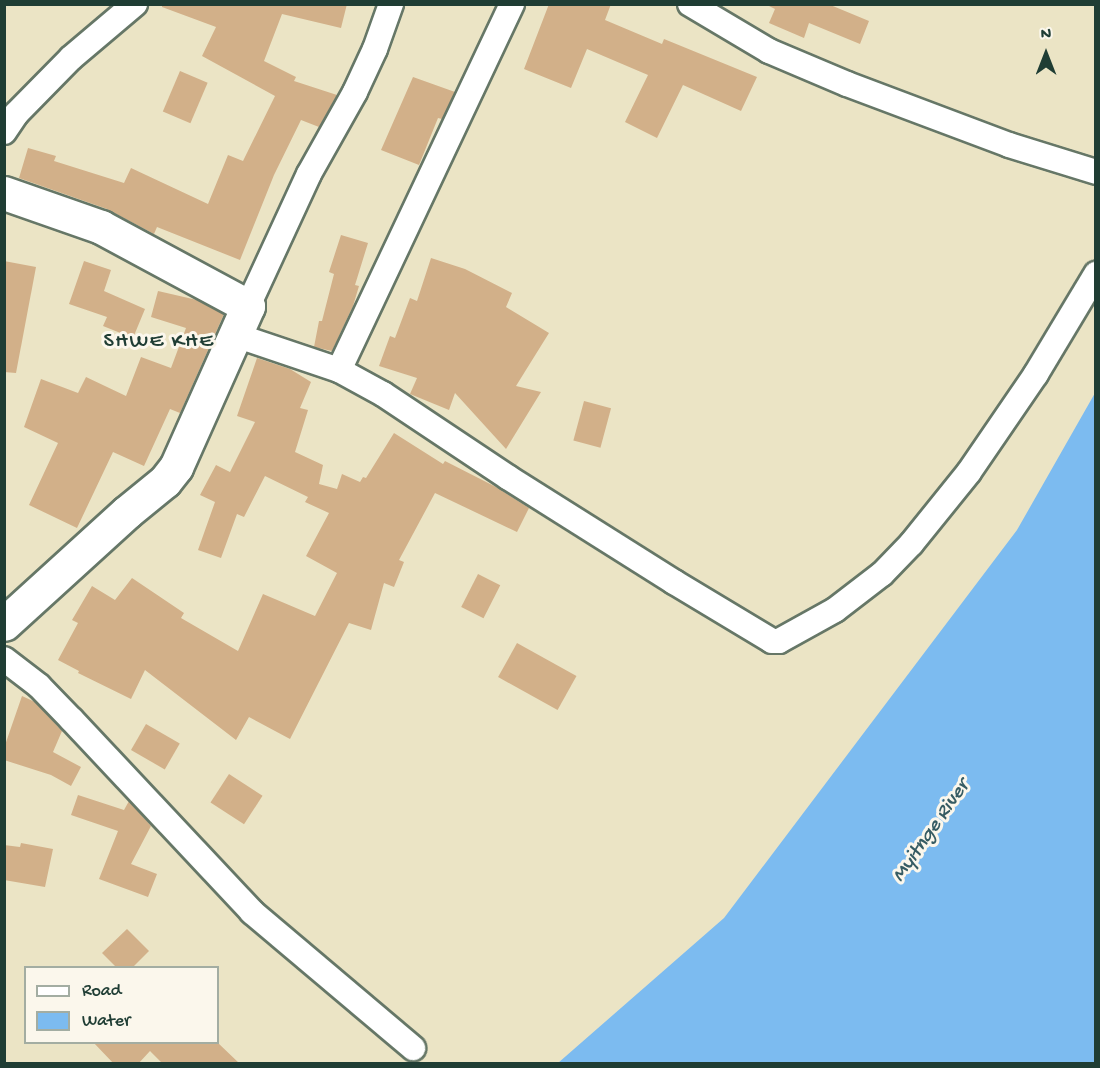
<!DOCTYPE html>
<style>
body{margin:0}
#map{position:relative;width:1100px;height:1068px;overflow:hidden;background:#ebe4c5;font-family:"Gochi Hand",sans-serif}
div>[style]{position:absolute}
.water>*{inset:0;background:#7cbbf0}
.building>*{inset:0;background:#d2b089;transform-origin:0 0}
.roads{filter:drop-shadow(2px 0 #667767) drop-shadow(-2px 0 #667767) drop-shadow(0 2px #667767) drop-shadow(0 -2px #667767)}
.street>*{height:24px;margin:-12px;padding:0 12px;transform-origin:12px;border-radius:12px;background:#fff}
.secondary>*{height:33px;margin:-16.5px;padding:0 16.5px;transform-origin:16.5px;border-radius:16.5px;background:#fff}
span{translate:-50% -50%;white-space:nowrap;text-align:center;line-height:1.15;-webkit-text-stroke:6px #fbf7ec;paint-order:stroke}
.water-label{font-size:21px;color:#365c63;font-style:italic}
.quarter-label{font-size:22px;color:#1f3d34;letter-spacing:1.5px}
.frame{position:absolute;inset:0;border:6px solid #1f3d34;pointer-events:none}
.legend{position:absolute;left:24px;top:966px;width:195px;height:78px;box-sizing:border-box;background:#fbf7ec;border:2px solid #a3ada2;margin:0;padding:8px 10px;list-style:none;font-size:18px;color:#1f3d34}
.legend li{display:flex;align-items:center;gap:12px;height:30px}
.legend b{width:30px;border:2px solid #a3ada2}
.north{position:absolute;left:1016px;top:24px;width:60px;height:60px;-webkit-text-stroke:4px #fbf7ec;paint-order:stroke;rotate:0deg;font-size:16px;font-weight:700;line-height:24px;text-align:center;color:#1f3d34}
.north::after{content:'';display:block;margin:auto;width:21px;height:27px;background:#1f3d34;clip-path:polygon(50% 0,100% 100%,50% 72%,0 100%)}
</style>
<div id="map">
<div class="water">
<div style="clip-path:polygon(1095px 393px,1095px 1063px,558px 1063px,724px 918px,1017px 530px)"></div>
</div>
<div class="building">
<div style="clip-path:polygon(162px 4px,347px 4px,341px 28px,282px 14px,264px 61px,296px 77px,294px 81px,337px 95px,319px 127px,301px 120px,274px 175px,240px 260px,157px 227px,154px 234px,107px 209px,19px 178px,28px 148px,56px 156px,54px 161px,124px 183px,131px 168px,208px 204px,228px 155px,243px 161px,275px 96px,202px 56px,216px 27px,162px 7px)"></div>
<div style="clip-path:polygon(549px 4px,611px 4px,605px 20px,662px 44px,664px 39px,757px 77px,741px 111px,683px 85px,657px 138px,625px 122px,648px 75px,587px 49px,571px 88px,524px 69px)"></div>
<div style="clip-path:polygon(765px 4px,828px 4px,869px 21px,860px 44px,809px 23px,804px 38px,769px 23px,775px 9px)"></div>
<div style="left:180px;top:71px;width:30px;height:44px;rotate:23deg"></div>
<div style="clip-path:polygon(413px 77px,455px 92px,442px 119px,438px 118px,419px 165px,381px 150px)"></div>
<div style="clip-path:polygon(341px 235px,368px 243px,355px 285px,359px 286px,353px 306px,332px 351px,314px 347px,319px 321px,322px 321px,334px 274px,329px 272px)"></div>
<div style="clip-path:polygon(431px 258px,465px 269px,512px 293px,506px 307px,549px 333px,516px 386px,541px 392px,506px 449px,455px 393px,449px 410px,410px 394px,417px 378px,379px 366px,390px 336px,395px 338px,410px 298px,417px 301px)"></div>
<div style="clip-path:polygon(4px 261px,36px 267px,16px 373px,4px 372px)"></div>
<div style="clip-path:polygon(84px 261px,111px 270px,104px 291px,145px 309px,133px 338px,103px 326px,107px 317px,69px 304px)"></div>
<div style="clip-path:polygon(158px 291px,197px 300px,224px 314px,180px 413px,170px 409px,144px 466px,113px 452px,77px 528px,29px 505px,58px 443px,24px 427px,41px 379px,78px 393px,86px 377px,126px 396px,141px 357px,171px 368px,186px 328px,151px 317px)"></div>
<div style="clip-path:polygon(257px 358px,290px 369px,311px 382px,300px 408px,308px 410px,295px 452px,323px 465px,319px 484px,337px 489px,342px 474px,360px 482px,363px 477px,366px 478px,394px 433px,443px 464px,445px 461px,496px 487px,529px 508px,517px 532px,435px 493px,399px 560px,404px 562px,394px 587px,384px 583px,371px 630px,349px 623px,290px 739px,249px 717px,236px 740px,145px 670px,131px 699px,78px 673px,79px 671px,58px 660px,78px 623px,72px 620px,92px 586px,115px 600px,132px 578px,184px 613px,181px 618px,238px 651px,263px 594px,315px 616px,337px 573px,306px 556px,329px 513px,305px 502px,308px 497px,265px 476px,244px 517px,237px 514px,221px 558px,198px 550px,215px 502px,200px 495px,216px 465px,230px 472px,255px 422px,237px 416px)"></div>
<div style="left:584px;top:401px;width:28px;height:41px;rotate:15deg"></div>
<div style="left:478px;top:574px;width:25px;height:37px;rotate:27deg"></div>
<div style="left:517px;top:643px;width:68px;height:39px;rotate:29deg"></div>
<div style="clip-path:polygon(22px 696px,35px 702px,62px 731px,53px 752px,81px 767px,71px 786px,51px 775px,4px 760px,4px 748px)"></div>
<div style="left:146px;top:724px;width:39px;height:30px;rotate:30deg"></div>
<div style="left:229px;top:774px;width:40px;height:34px;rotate:33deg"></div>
<div style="clip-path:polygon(78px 795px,124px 810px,129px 801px,151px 826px,131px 864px,157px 874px,148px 897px,99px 879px,118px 831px,71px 815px)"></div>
<div style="clip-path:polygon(21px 843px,53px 849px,45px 887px,4px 880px,4px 845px,20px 847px)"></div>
<div style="clip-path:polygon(127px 929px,149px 951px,132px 968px,117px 968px,102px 953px)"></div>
<div style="clip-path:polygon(93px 1042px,217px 1042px,240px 1064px,163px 1064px,150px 1051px,138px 1064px,114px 1064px)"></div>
</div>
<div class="roads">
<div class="street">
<div style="left:690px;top:4px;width:92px;rotate:30.7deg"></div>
<div style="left:769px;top:51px;width:85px;rotate:22.9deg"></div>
<div style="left:847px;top:84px;width:173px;rotate:20.6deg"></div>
<div style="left:1009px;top:145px;width:91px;rotate:17.2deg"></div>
<div style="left:4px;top:132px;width:22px;rotate:-56deg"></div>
<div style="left:16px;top:114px;width:78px;rotate:-45.5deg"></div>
<div style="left:71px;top:58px;width:84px;rotate:-40.2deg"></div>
<div style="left:248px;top:306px;width:145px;rotate:-65.2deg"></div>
<div style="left:309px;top:174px;width:94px;rotate:-60.7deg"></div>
<div style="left:355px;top:92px;width:47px;rotate:-65.1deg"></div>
<div style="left:375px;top:49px;width:48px;rotate:-70.4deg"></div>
<div style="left:235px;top:335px;width:110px;rotate:18.6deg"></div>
<div style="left:339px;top:370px;width:50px;rotate:28.6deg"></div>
<div style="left:383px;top:394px;width:151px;rotate:33.7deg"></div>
<div style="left:509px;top:478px;width:195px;rotate:32.2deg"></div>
<div style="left:674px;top:582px;width:114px;rotate:31deg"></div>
<div style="left:772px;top:641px;width:7px"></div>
<div style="left:779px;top:641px;width:64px;rotate:-29deg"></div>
<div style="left:835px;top:610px;width:59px;rotate:-37.5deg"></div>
<div style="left:882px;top:574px;width:42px;rotate:-46deg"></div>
<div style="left:911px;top:544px;width:92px;rotate:-51.1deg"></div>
<div style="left:969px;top:472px;width:119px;rotate:-55.6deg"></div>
<div style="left:1036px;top:374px;width:117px;rotate:-59deg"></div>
<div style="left:339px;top:370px;width:405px;rotate:-64.7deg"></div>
<div style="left:4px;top:659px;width:44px;rotate:37.6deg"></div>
<div style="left:39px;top:686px;width:47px;rotate:45.9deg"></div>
<div style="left:72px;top:720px;width:263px;rotate:46.8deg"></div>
<div style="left:252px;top:912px;width:211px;rotate:40.2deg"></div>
</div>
<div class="secondary">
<div style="left:4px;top:193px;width:103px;rotate:19.3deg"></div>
<div style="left:101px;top:227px;width:167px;rotate:28.3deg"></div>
<div style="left:248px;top:306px;width:176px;rotate:114.1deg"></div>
<div style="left:176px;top:467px;width:18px;rotate:128deg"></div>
<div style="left:165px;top:481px;width:49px;rotate:140.8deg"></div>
<div style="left:127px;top:512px;width:166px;rotate:137.7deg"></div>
</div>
</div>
<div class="water-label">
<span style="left:932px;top:832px;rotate:-55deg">Myitnge River</span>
</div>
<div class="quarter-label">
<span style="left:159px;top:343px">SHWE KHE</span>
</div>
<div class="frame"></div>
<ul class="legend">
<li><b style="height:8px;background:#fff"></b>Road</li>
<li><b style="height:16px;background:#7cbbf0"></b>Water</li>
</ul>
<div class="north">N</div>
</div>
